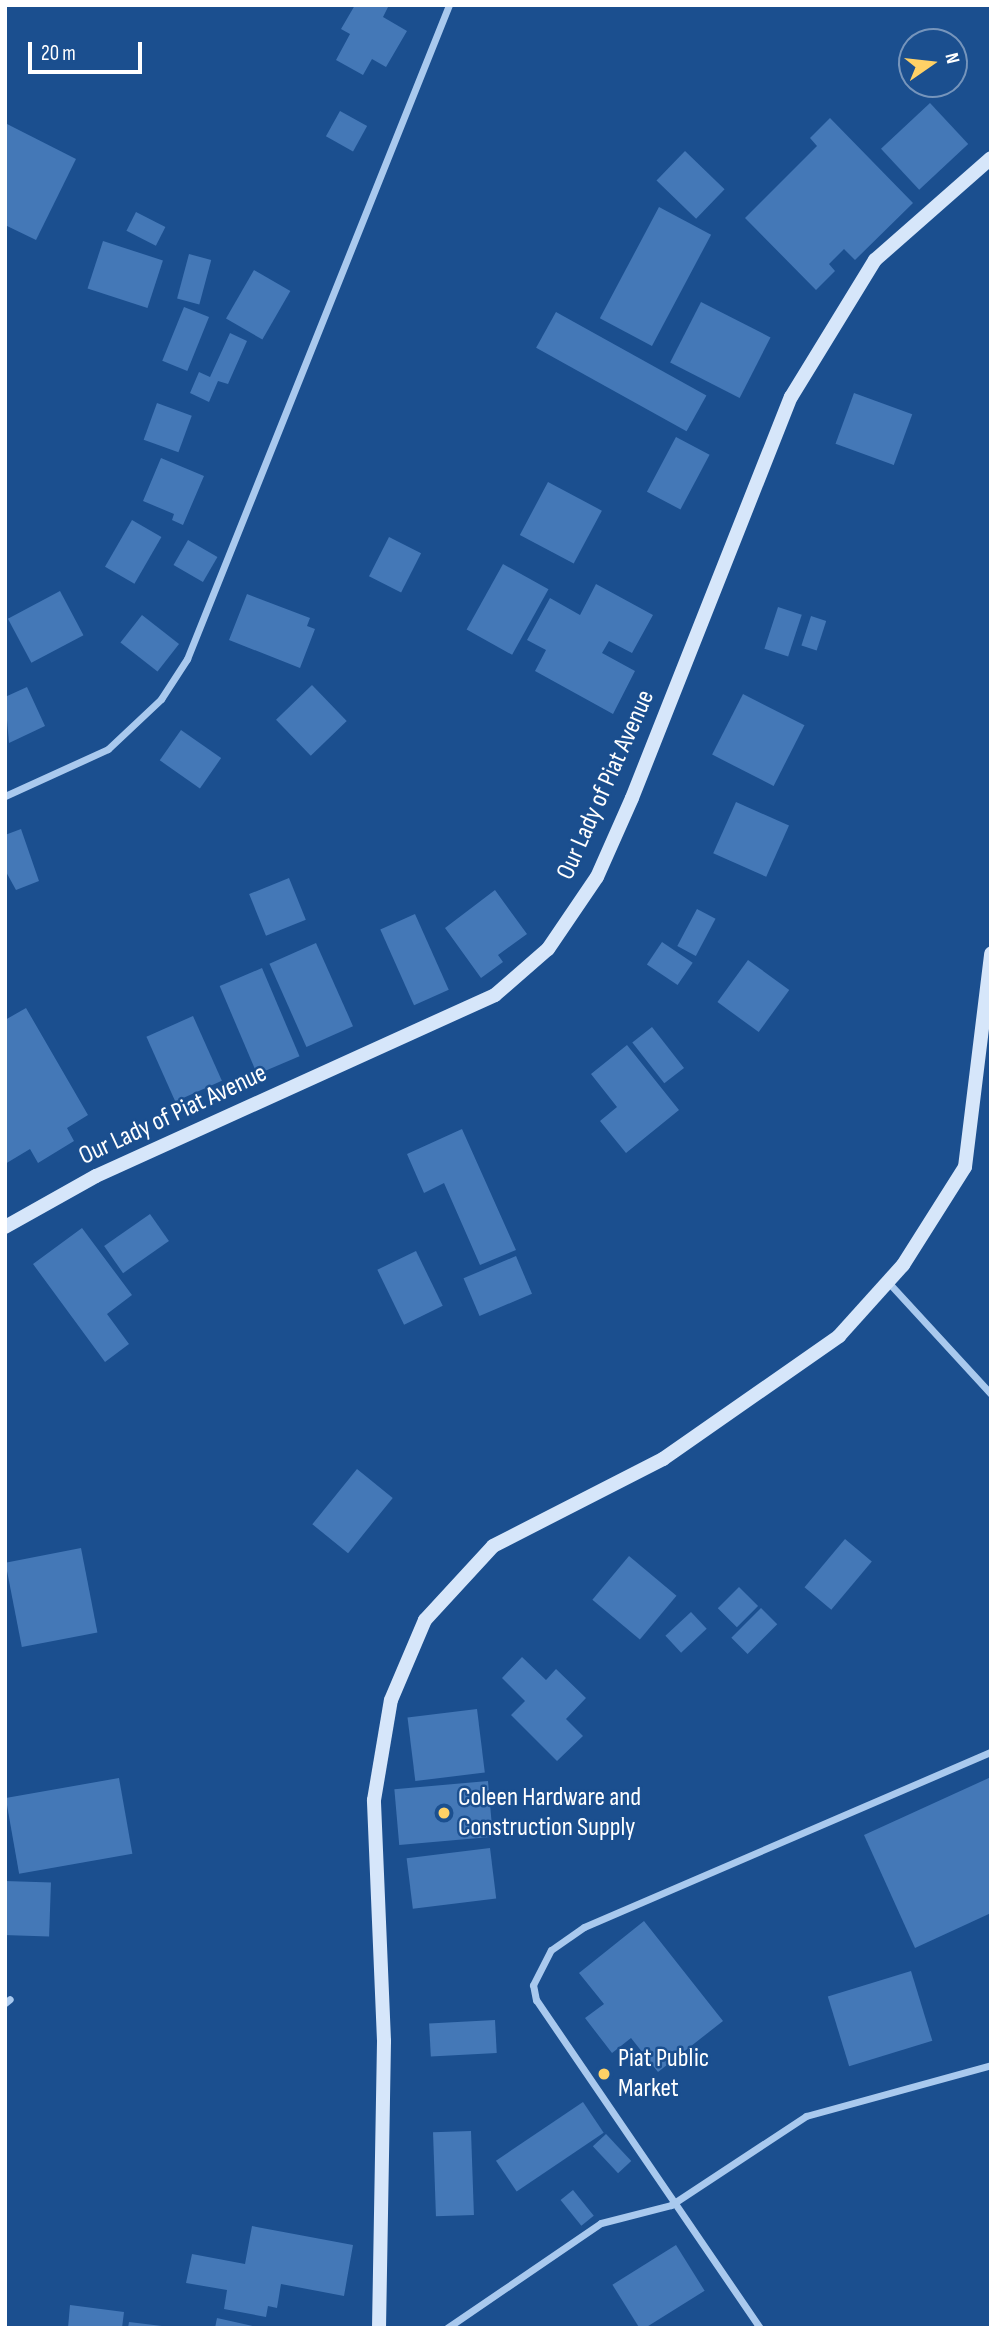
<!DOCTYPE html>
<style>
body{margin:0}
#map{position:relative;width:996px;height:2333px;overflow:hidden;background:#1b4f8f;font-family:"Sofia Sans Condensed",sans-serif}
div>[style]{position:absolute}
.building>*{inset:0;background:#4478b7;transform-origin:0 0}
.street>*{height:7px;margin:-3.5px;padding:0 3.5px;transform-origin:3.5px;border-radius:3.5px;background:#a9c9ee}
.secondary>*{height:14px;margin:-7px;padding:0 7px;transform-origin:7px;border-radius:7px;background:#d6e6fa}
.dots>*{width:19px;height:19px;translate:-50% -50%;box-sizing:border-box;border:4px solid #1b4f8f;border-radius:50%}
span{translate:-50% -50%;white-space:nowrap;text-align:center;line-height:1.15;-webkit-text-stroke:5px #1b4f8f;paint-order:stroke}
.street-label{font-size:26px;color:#fff}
.poi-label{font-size:26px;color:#fff}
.left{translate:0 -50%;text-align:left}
.frame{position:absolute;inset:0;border:7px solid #fff;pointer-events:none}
.north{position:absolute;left:898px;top:28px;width:70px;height:70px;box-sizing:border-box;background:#1b4f8f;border:2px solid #7695bc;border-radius:50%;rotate:76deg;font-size:19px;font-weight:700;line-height:28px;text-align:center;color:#fff}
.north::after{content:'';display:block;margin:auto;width:24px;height:32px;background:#ffd166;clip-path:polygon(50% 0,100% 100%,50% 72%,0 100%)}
.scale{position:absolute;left:28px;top:42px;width:114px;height:32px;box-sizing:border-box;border:4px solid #fff;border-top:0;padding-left:9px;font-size:21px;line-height:24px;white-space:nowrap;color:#fff;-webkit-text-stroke:5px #1b4f8f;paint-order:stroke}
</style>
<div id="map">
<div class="building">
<div style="clip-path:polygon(355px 5px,389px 5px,383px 17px,407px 31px,386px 67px,372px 59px,363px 75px,336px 60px,350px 34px,341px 29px)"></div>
<div style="left:930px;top:103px;width:56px;height:67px;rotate:47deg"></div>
<div style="left:340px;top:111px;width:31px;height:29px;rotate:29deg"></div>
<div style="clip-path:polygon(830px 118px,913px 203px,855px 260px,844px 249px,829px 264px,835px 271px,816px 290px,745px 218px,817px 146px,810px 138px)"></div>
<div style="clip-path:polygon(7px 124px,76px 159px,36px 240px,5px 225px)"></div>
<div style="left:685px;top:151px;width:55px;height:41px;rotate:44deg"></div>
<div style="left:659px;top:207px;width:59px;height:126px;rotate:28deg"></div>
<div style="left:136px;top:212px;width:33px;height:21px;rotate:27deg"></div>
<div style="left:103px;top:241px;width:63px;height:50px;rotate:18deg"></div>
<div style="left:189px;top:254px;width:23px;height:46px;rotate:15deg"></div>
<div style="left:254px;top:270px;width:42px;height:56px;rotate:30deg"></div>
<div style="left:701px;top:302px;width:78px;height:68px;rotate:27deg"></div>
<div style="left:184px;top:307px;width:27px;height:58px;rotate:22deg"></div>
<div style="left:556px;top:312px;width:172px;height:41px;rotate:29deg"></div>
<div style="clip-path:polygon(230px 333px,247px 341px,228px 384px,218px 381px,209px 402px,190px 393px,199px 372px,210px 377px)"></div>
<div style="left:854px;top:393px;width:62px;height:54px;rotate:20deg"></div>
<div style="left:157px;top:403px;width:37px;height:39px;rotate:20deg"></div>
<div style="left:676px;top:437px;width:38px;height:62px;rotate:28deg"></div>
<div style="clip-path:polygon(161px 458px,204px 476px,183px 525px,172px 520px,174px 514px,143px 501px)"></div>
<div style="left:548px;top:482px;width:61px;height:60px;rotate:28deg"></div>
<div style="left:132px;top:520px;width:34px;height:54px;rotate:30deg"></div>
<div style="left:389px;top:537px;width:36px;height:44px;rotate:27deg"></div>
<div style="left:188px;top:540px;width:34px;height:29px;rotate:30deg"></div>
<div style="left:503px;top:564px;width:52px;height:75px;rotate:29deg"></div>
<div style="clip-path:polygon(596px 584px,653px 615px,632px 653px,609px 641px,602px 653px,635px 671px,613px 714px,535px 671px,546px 650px,527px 640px,550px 598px,580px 615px)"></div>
<div style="left:60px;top:591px;width:50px;height:59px;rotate:62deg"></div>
<div style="clip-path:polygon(247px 594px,310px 618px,307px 626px,315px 629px,300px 668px,229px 640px)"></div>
<div style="left:778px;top:607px;width:25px;height:44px;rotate:18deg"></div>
<div style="left:142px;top:615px;width:47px;height:35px;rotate:38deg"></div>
<div style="left:811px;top:616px;width:16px;height:31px;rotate:18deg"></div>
<div style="left:312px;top:685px;width:50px;height:50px;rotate:46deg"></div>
<div style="clip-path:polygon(27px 687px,45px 726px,9px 743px,5px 697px)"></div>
<div style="left:743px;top:694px;width:69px;height:68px;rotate:27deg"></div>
<div style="left:181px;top:730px;width:49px;height:37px;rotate:35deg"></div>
<div style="left:736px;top:802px;width:58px;height:56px;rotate:24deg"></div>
<div style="clip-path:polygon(21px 829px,39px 881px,16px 890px,5px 870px,5px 835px)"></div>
<div style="left:289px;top:878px;width:45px;height:43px;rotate:68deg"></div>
<div style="clip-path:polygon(495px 890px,527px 934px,498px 955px,503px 962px,481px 978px,445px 928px)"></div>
<div style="left:697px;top:909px;width:21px;height:42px;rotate:28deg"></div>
<div style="left:415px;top:914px;width:83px;height:38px;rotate:66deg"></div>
<div style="left:662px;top:942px;width:37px;height:27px;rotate:34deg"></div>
<div style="left:316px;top:943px;width:91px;height:51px;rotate:66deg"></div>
<div style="left:748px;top:960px;width:51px;height:52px;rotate:36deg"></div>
<div style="left:262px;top:968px;width:96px;height:46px;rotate:67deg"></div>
<div style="clip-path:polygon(26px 1008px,88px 1115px,67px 1128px,74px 1141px,38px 1163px,30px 1149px,5px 1164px,5px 1020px)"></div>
<div style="left:193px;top:1016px;width:71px;height:51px;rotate:66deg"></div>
<div style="left:652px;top:1027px;width:52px;height:25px;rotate:52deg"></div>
<div style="clip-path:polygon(627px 1045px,679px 1110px,626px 1153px,600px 1121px,617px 1107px,591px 1074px)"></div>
<div style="clip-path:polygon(462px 1129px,516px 1250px,480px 1265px,444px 1183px,424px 1193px,407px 1154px)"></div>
<div style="left:150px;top:1214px;width:33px;height:56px;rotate:55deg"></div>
<div style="clip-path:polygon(82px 1228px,132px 1295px,107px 1314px,129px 1344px,105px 1362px,33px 1264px)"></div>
<div style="left:416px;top:1251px;width:61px;height:43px;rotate:64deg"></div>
<div style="left:516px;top:1256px;width:41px;height:57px;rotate:67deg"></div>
<div style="left:357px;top:1469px;width:46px;height:71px;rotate:39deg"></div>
<div style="left:845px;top:1539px;width:35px;height:63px;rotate:40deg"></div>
<div style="left:81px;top:1548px;width:86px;height:77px;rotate:79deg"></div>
<div style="left:629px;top:1556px;width:62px;height:57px;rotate:40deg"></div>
<div style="left:739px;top:1587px;width:27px;height:30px;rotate:45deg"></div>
<div style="left:761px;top:1608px;width:23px;height:42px;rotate:45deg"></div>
<div style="left:691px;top:1612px;width:23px;height:35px;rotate:47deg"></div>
<div style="clip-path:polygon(522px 1657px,546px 1680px,556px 1669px,586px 1698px,566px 1719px,583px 1736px,557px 1761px,511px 1715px,525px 1701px,502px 1678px)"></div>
<div style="left:477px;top:1709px;width:64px;height:70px;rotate:83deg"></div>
<div style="clip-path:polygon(991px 1777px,991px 1913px,915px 1948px,864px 1835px)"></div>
<div style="left:119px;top:1778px;width:77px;height:115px;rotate:80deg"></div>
<div style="left:488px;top:1781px;width:56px;height:94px;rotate:85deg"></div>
<div style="left:490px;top:1848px;width:51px;height:84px;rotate:83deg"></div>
<div style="left:5px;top:1881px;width:46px;height:54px;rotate:2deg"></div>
<div style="clip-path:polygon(644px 1921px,723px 2021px,658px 2072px,631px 2038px,612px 2053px,585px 2018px,604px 2004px,579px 1973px)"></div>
<div style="left:911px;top:1971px;width:73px;height:87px;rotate:73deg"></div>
<div style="left:495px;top:2020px;width:33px;height:66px;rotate:87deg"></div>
<div style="left:583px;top:2102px;width:37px;height:105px;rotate:56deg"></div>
<div style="left:471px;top:2131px;width:84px;height:38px;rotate:88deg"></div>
<div style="left:606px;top:2134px;width:37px;height:18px;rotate:47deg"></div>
<div style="left:573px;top:2190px;width:33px;height:16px;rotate:51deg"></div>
<div style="clip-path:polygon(252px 2226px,353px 2245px,344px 2296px,281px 2284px,277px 2308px,268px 2306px,266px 2317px,224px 2309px,227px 2290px,186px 2283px,192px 2254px,245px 2264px)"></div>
<div style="left:676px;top:2245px;width:54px;height:75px;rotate:58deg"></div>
<div style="clip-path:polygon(70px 2305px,124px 2312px,122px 2328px,68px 2328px)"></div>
<div style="clip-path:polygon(217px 2318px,257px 2327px,257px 2328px,215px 2328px)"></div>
<div style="clip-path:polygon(129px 2322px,162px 2326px,162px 2328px,128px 2328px)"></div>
</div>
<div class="street">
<div style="left:5px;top:796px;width:113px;rotate:-24.5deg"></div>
<div style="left:108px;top:749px;width:73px;rotate:-43.3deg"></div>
<div style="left:161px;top:699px;width:48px;rotate:-57deg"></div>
<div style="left:187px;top:659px;width:705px;rotate:-68.17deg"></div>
<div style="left:888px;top:1282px;width:152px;rotate:47.4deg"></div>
<div style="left:5px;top:2003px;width:6px;rotate:-39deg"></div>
<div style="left:447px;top:2328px;width:186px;rotate:-34.3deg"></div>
<div style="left:601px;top:2223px;width:72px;rotate:-14.4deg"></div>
<div style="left:671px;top:2205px;width:162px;rotate:-33.4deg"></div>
<div style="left:806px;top:2116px;width:192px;rotate:-15.4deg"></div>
<div style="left:760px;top:2328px;width:397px;rotate:-124.3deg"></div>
<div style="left:536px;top:2000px;width:15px;rotate:-101deg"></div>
<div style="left:533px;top:1985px;width:39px;rotate:-63deg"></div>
<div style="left:551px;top:1950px;width:40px;rotate:-34.9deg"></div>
<div style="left:584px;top:1927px;width:443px;rotate:-23.3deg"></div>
</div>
<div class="secondary">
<div style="left:5px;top:1227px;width:104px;rotate:-29.3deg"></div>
<div style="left:96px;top:1176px;width:438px;rotate:-24.4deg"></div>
<div style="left:495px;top:995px;width:70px;rotate:-41deg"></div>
<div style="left:548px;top:949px;width:87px;rotate:-55.8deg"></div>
<div style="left:597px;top:877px;width:86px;rotate:-66.1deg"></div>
<div style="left:632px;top:798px;width:431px;rotate:-68.4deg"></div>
<div style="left:791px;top:397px;width:161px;rotate:-58.5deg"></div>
<div style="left:875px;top:260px;width:154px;rotate:-41.3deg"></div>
<div style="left:379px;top:2328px;width:287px;rotate:-89deg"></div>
<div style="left:384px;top:2041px;width:241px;rotate:-92.4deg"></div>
<div style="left:374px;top:1800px;width:101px;rotate:-80.4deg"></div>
<div style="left:391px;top:1700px;width:87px;rotate:-67deg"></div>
<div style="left:425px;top:1620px;width:100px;rotate:-47.4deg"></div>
<div style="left:493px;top:1546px;width:191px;rotate:-27.1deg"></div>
<div style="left:663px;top:1459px;width:215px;rotate:-34.9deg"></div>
<div style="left:839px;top:1336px;width:96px;rotate:-48deg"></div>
<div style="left:903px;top:1265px;width:116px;rotate:-57.7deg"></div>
<div style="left:965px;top:1167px;width:215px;rotate:-83deg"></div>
</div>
<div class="dots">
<div style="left:444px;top:1813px;background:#ffd166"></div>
<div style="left:604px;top:2074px;background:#ffd166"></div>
</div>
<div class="street-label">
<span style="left:606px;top:785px;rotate:-66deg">Our Lady of Piat Avenue</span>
<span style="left:173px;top:1115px;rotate:-25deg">Our Lady of Piat Avenue</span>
</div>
<div class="poi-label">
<span class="left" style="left:458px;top:1813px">Coleen Hardware and<br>Construction Supply</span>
<span class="left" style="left:618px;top:2074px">Piat Public<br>Market</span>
</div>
<div class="frame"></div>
<div class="north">N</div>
<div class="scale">20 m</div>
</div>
